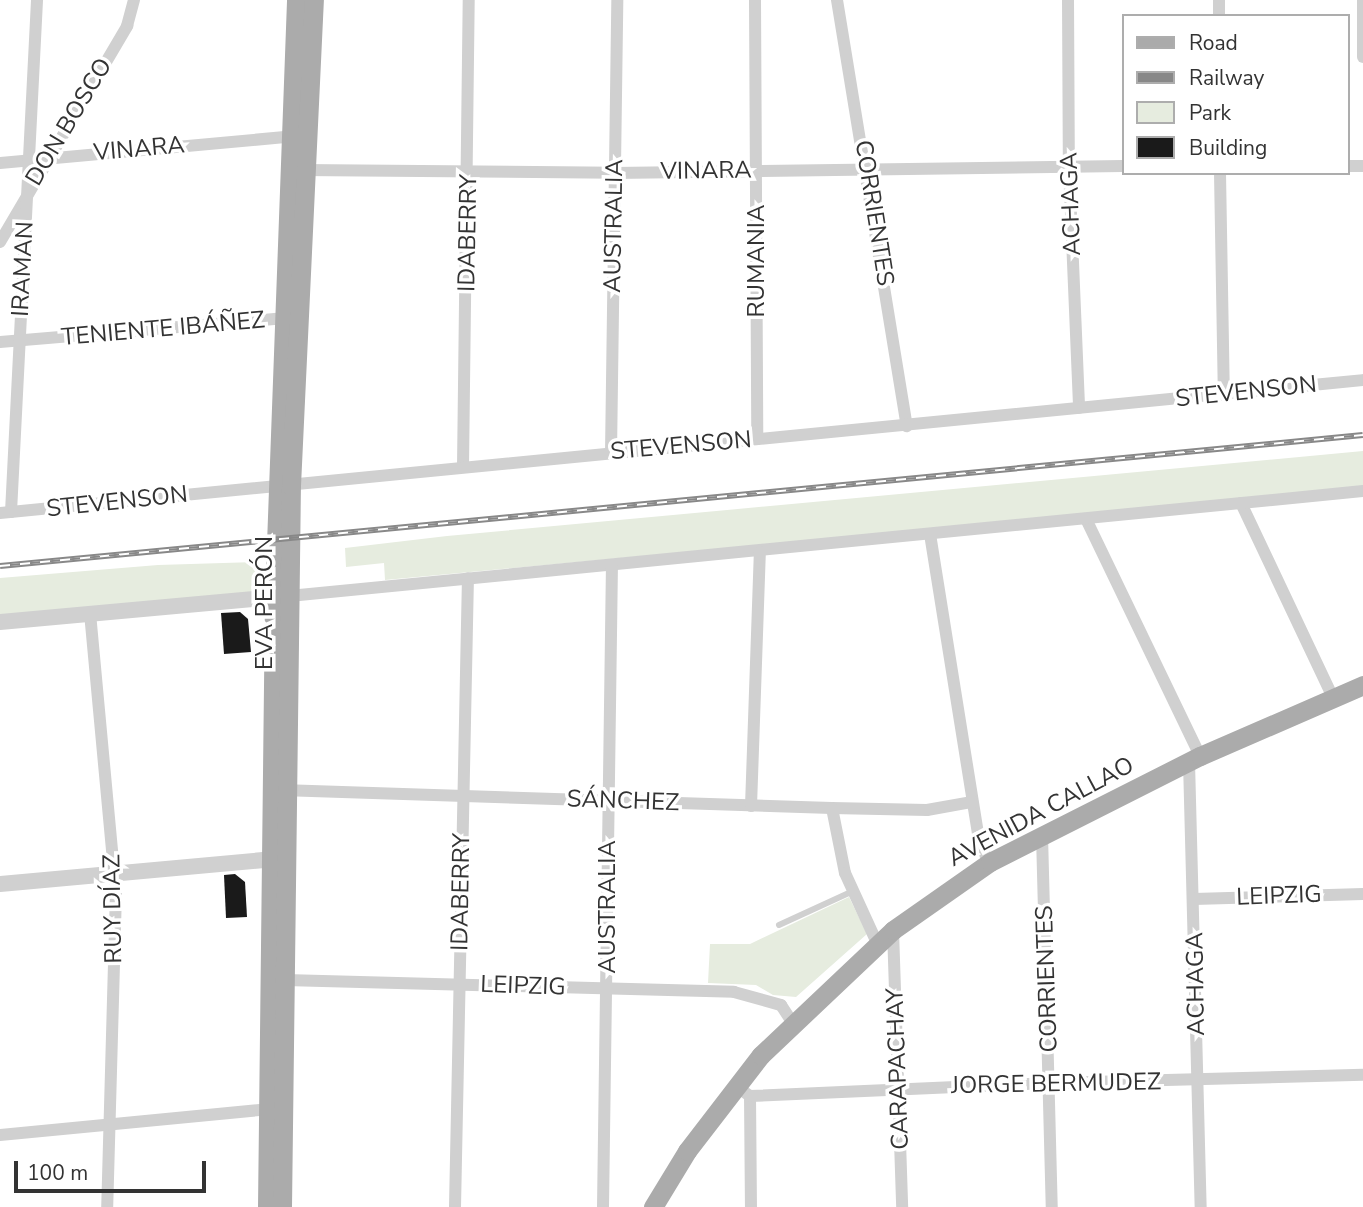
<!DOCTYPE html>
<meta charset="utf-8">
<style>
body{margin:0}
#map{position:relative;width:1363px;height:1207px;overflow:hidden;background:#fff;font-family:"Nunito Sans",sans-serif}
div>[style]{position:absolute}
.green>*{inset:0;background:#e6ecdf}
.building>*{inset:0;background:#1a1a1a}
.service>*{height:6px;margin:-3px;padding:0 3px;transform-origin:3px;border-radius:3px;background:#d0d0d0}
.minor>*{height:12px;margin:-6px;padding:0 6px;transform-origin:6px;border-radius:6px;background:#d0d0d0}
.tertiary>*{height:16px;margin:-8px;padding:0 8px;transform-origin:8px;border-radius:8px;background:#d0d0d0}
.primary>*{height:19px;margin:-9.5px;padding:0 9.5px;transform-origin:9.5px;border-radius:9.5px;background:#ababab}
.rail>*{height:6px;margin-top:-3px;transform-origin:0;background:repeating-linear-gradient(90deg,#fff 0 10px,#888 0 20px);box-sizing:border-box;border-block:2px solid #888}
span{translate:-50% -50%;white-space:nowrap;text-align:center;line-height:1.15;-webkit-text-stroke:7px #fff;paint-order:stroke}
.street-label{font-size:24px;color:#333}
.legend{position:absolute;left:1122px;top:14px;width:228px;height:161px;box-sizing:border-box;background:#fff;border:2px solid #adadad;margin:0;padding:9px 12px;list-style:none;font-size:21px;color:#333}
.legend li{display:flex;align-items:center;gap:14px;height:35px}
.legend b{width:35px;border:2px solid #adadad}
.scale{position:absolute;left:14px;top:1161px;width:192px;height:32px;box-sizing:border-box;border:4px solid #333;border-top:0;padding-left:9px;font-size:21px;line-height:24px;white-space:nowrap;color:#333;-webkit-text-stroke:5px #fff;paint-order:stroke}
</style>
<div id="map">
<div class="green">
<div style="clip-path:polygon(1363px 451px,1363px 489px,385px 580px,384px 563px,346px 567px,345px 548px,447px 536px)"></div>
<div style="clip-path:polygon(256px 562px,259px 580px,250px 593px,0 615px,0 578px,158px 565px)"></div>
<div style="clip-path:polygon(849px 897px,867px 934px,796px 997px,773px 995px,756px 985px,708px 983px,710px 944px,750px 944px)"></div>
</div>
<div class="building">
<div style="clip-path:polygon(240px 612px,248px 619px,251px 652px,224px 654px,221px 613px)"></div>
<div style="clip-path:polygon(235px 874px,245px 882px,247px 917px,226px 918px,224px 875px)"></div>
</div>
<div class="service">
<div style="left:779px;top:925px;width:81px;rotate:-24.7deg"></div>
</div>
<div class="minor">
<div style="left:755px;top:0;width:439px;rotate:89.7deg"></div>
<div style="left:837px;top:0;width:432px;rotate:80.7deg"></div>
<div style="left:1068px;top:0;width:167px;rotate:89.7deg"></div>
<div style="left:1069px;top:167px;width:241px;rotate:87.6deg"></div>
<div style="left:1219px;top:0;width:16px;rotate:90deg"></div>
<div style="left:1363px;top:0;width:57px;rotate:90deg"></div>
<div style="left:0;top:163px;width:297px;rotate:-5.2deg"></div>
<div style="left:1347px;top:166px;width:16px"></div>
<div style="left:301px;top:170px;width:313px;rotate:0.5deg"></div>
<div style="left:614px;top:173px;width:509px;rotate:-0.79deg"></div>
<div style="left:1220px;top:173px;width:222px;rotate:89deg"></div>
<div style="left:0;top:242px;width:251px;rotate:-59.5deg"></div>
<div style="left:127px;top:26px;width:27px;rotate:-75deg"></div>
<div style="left:0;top:342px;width:284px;rotate:-4.8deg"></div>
<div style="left:611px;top:453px;width:453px;rotate:-89.2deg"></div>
<div style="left:463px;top:467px;width:467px;rotate:-89.3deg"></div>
<div style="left:1241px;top:503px;width:216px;rotate:64.7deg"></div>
<div style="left:11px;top:512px;width:513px;rotate:-87.09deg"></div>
<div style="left:0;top:513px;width:1369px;rotate:-5.57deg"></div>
<div style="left:1087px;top:521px;width:261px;rotate:64.3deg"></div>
<div style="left:930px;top:534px;width:317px;rotate:80.9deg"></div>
<div style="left:980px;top:847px;width:18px;rotate:56deg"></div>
<div style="left:289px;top:596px;width:1079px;rotate:-5.58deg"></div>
<div style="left:90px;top:613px;width:280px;rotate:84.7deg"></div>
<div style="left:116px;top:892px;width:315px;rotate:91.6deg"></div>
<div style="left:1189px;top:762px;width:445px;rotate:88.5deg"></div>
<div style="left:281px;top:790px;width:551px;rotate:1.87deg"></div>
<div style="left:832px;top:808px;width:95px;rotate:1.2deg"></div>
<div style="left:927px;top:810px;width:46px;rotate:-10.1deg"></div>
<div style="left:751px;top:806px;width:254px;rotate:-88deg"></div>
<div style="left:832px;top:808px;width:66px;rotate:78.7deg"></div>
<div style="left:845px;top:873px;width:77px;rotate:65.4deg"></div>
<div style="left:1042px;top:835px;width:372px;rotate:88.5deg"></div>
<div style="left:1194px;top:899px;width:169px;rotate:-1.7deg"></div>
<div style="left:893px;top:930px;width:277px;rotate:88.1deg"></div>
<div style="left:285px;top:980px;width:449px;rotate:1.5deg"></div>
<div style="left:734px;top:992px;width:49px;rotate:15.5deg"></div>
<div style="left:781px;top:1005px;width:20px;rotate:57deg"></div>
<div style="left:743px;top:1091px;width:9px;rotate:36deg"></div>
<div style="left:750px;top:1096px;width:111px;rotate:89.5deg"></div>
<div style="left:750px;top:1096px;width:301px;rotate:-2.5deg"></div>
<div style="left:1051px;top:1083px;width:312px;rotate:-1.5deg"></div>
<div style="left:0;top:1135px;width:269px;rotate:-5.5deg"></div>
<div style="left:455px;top:1207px;width:629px;rotate:-88.82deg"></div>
<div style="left:603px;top:1207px;width:641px;rotate:-89.2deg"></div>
</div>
<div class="tertiary">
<div style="left:0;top:622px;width:284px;rotate:-5.2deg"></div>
<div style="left:0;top:884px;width:284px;rotate:-5.2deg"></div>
</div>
<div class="primary">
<div style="left:267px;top:1207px;width:609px;rotate:-89.34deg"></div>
<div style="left:274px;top:598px;width:598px;rotate:-87.89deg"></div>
<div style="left:282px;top:1207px;width:722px;rotate:-89.29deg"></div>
<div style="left:291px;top:485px;width:486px;rotate:-87.3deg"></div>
<div style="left:653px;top:1207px;width:66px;rotate:-58.7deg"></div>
<div style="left:687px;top:1151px;width:121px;rotate:-52.4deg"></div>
<div style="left:761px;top:1055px;width:182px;rotate:-43.4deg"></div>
<div style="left:893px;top:930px;width:118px;rotate:-35deg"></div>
<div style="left:990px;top:862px;width:235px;rotate:-26.8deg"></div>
<div style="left:1200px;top:756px;width:178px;rotate:-23.5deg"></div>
</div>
<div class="rail">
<div style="left:0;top:566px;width:1369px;rotate:-5.49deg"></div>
</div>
<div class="street-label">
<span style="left:69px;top:122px;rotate:-59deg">DON BOSCO</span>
<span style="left:139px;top:149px;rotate:-5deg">VINARA</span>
<span style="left:706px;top:171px;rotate:-1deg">VINARA</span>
<span style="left:1071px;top:204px;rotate:-92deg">ACHAGA</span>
<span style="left:874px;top:213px;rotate:81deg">CORRIENTES</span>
<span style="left:614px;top:226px;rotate:-89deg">AUSTRALIA</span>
<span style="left:468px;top:233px;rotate:-89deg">IDABERRY</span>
<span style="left:757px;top:261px;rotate:-90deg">RUMANIA</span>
<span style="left:23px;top:269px;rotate:-87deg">IRAMAN</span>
<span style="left:163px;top:329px;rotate:-5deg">TENIENTE IBÁÑEZ</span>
<span style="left:1246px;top:392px;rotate:-6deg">STEVENSON</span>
<span style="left:681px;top:446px;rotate:-5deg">STEVENSON</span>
<span style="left:117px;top:502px;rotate:-6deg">STEVENSON</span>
<span style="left:265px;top:603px;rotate:-90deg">EVA PERÓN</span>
<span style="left:623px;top:801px;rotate:2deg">SÁNCHEZ</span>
<span style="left:1041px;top:812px;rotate:-28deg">AVENIDA CALLAO</span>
<span style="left:461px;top:892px;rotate:-89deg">IDABERRY</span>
<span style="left:1279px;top:896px;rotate:-2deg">LEIPZIG</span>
<span style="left:608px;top:907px;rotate:-90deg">AUSTRALIA</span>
<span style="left:113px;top:909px;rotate:-91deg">RUY DÍAZ</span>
<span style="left:1047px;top:979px;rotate:-92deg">CORRIENTES</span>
<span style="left:1196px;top:984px;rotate:-91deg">ACHAGA</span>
<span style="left:523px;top:986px;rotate:2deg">LEIPZIG</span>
<span style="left:898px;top:1069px;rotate:-92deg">CARAPACHAY</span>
<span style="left:1056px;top:1084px;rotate:-1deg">JORGE BERMUDEZ</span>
</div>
<ul class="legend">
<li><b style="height:9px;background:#ababab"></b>Road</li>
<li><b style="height:9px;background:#888"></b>Railway</li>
<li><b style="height:19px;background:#e6ecdf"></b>Park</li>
<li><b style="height:19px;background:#1a1a1a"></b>Building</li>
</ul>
<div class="scale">100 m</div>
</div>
